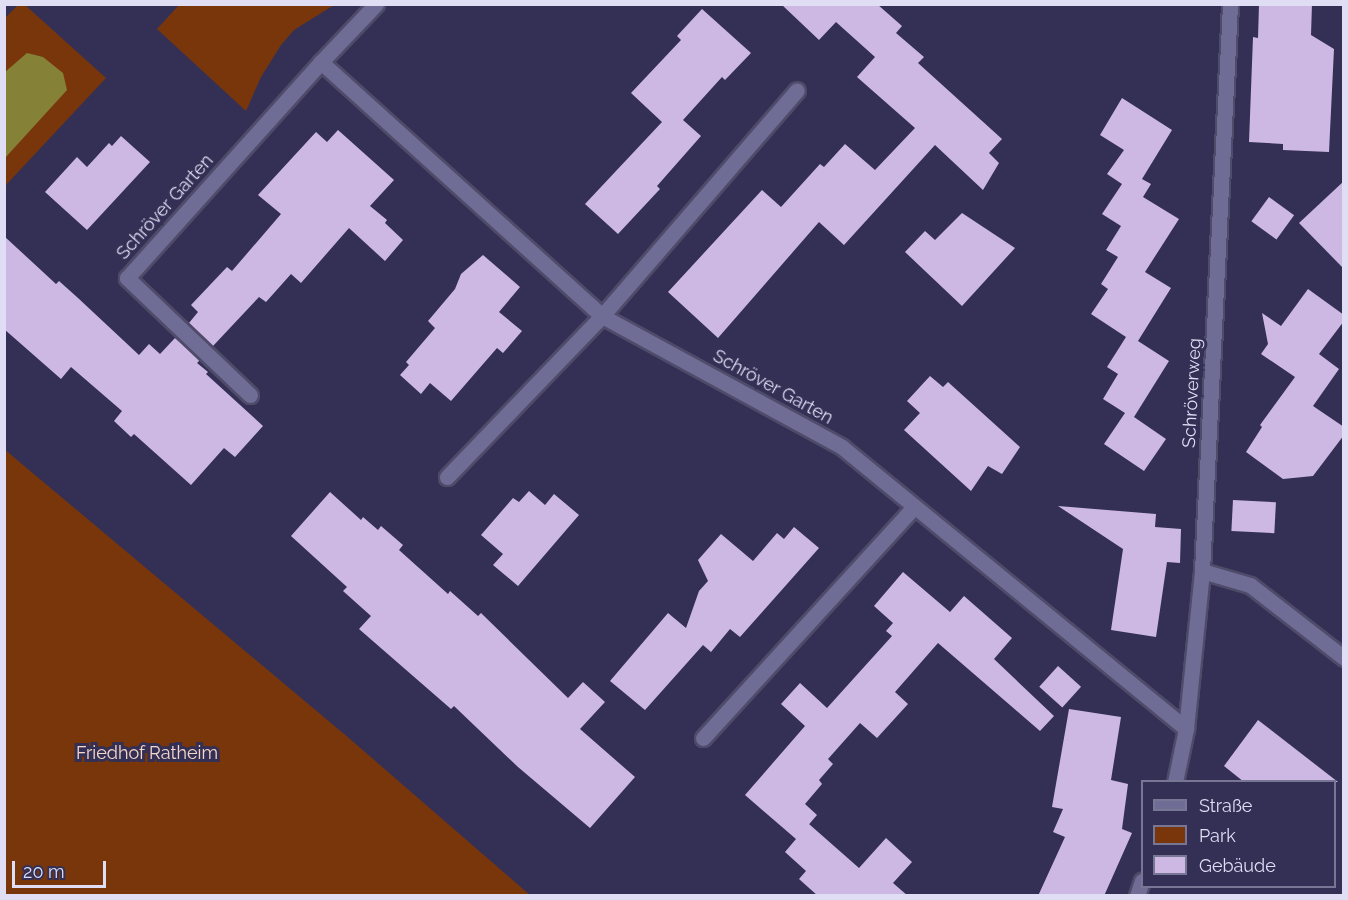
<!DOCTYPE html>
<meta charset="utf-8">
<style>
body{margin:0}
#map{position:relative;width:1348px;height:900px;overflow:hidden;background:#343055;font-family:Raleway,sans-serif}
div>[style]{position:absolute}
.green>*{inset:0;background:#79360b}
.water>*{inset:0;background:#858238}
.building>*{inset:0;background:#cdb8e3;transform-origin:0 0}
.roads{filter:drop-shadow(2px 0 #4f4b6a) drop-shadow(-2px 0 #4f4b6a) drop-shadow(0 2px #4f4b6a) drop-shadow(0 -2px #4f4b6a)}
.minor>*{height:15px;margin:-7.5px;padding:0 7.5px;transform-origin:7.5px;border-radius:7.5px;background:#6f6c95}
span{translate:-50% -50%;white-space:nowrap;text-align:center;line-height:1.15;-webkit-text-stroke:6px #343055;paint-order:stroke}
.street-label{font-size:18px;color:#dfdef5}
.park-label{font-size:18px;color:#f4d6c8}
.frame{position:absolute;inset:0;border:6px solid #dfdef5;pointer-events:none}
.legend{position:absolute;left:1141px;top:780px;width:195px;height:108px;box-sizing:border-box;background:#343055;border:2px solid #787695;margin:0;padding:8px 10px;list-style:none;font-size:18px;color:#dfdef5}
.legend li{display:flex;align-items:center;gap:12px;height:30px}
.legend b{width:30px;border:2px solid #787695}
.scale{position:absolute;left:12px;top:861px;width:94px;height:27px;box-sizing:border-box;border:3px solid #dfdef5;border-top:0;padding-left:8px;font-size:18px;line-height:21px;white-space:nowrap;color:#dfdef5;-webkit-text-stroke:4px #343055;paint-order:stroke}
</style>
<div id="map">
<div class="green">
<div style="clip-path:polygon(18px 5px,25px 5px,106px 78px,5px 186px,4px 19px)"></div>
<div style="clip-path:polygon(179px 5px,179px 4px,334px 5px,294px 30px,281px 45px,261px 77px,246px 111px,157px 29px)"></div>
<div style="clip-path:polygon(4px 449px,350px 739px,530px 895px,5px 895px)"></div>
</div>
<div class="water">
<div style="clip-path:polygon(27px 53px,43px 57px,63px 73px,67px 90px,5px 158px,5px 72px)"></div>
</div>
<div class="building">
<div style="clip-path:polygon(781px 4px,877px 4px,902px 26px,896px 33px,924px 57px,918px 63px,1002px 139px,989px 153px,999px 163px,983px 190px,935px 145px,844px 245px,819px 222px,718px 338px,668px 292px,762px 190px,781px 207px,820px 164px,824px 167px,845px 144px,875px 170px,915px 128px,857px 77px,875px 57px,836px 22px,819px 40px)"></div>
<div style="clip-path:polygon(1259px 4px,1312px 4px,1311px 35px,1334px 49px,1329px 152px,1283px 150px,1283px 144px,1249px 142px,1253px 37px,1258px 38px)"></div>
<div style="clip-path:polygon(702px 9px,751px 53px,725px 80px,722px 77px,683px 120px,701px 136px,657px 186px,660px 189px,618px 234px,585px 204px,662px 122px,631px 93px,681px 40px,677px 36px)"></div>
<div style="clip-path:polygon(1122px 98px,1172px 130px,1142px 179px,1151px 184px,1143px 197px,1179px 219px,1145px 272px,1171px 288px,1138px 341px,1169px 361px,1134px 417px,1166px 439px,1144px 471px,1104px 444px,1125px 413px,1103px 399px,1118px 374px,1107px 367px,1126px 337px,1091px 314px,1108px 289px,1101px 284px,1118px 257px,1106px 250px,1121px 226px,1102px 214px,1122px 184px,1107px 174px,1124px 150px,1100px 135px)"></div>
<div style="clip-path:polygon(338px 130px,394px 180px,370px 206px,387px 220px,385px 223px,403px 240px,385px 261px,349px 228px,301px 283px,291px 274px,266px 302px,259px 297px,213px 346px,189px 323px,198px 312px,191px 305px,227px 267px,232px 271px,281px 214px,258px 195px,316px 132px,327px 142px)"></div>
<div style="clip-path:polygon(121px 136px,150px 162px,87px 230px,45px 192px,77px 157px,87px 167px,109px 143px,112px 146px)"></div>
<div style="clip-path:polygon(1344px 181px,1344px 269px,1299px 223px)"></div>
<div style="left:1269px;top:197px;width:31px;height:30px;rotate:36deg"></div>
<div style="clip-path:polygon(962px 213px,1015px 248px,962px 306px,905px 252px,925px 231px,935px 240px)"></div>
<div style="clip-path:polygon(4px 236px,56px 284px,59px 281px,78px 298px,139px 355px,149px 344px,160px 354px,175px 338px,200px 360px,197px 363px,208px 372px,206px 374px,263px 426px,235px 457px,224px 448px,191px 485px,134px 434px,131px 437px,114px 421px,122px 411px,71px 367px,61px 379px,4px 329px)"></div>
<div style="clip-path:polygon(483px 255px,520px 287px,499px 312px,522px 331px,503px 353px,497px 348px,451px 401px,430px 383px,421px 394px,400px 375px,409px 365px,406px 362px,435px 328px,428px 321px,455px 289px,461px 274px)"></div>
<div style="clip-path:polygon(1308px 289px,1344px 315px,1344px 321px,1319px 354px,1339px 369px,1313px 406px,1344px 427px,1344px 435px,1313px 476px,1283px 479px,1246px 452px,1262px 427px,1260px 425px,1295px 377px,1261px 354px,1268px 344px,1262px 313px,1281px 326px)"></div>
<div style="clip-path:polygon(930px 376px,943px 387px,948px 382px,1020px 447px,1002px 474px,988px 466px,971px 491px,904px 430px,920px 413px,907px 401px)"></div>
<div style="clip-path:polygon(529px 491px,545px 505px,554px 494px,579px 515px,518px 586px,493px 565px,503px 554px,481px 535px,513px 498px,519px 502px)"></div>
<div style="clip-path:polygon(330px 492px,361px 520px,363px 517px,378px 530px,381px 526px,403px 545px,399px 550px,448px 594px,450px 591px,478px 616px,481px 613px,568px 698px,583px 682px,605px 702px,580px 729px,635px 777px,590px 828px,518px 767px,454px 706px,451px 709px,359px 629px,371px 616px,343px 591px,347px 587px,291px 536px)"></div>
<div style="left:1233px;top:500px;width:43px;height:31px;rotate:3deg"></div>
<div style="clip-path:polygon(1058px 506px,1156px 514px,1155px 527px,1181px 529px,1180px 563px,1167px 562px,1156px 637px,1111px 630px,1123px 549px)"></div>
<div style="clip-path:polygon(794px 527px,819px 548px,740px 637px,730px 629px,711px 652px,703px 645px,645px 710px,610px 681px,668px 613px,686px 628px,699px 591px,708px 581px,698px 560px,721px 534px,753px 561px,777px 533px,784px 539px)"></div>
<div style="clip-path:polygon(903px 572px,950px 612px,964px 596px,1012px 638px,994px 659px,1054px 716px,1040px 731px,938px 643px,895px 692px,908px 704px,877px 738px,860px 723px,828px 759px,833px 764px,819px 780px,822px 784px,805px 804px,817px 815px,805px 829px,809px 824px,859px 868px,886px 838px,912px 862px,893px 883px,908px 896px,818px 896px,799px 879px,806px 871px,785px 852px,796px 839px,745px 795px,805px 726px,781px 704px,800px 683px,827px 708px,892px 636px,886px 631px,893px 623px,874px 606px)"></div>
<div style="left:1058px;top:666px;width:31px;height:28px;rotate:42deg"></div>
<div style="clip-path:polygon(1069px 709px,1121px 717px,1111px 780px,1128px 784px,1122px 829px,1132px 833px,1104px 896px,1038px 896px,1065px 837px,1053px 832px,1063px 809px,1052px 807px)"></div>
<div style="clip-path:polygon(1258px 720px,1338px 782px,1244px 782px,1224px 766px)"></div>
</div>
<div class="roads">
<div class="minor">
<div style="left:321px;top:62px;width:379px;rotate:42.1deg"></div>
<div style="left:602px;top:316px;width:273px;rotate:28.6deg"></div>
<div style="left:842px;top:447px;width:445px;rotate:39.3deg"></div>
<div style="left:250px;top:395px;width:170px;rotate:-136.4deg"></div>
<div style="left:127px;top:278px;width:290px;rotate:-48.1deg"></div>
<div style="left:321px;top:62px;width:80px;rotate:-46.5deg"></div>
<div style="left:447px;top:477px;width:223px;rotate:-46.1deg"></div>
<div style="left:602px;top:316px;width:298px;rotate:-49.2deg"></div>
<div style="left:1202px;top:571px;width:50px;rotate:16.3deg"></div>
<div style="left:1250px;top:585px;width:119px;rotate:37.8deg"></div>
<div style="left:703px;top:738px;width:313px;rotate:-47.6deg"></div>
<div style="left:1175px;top:782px;width:54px;rotate:-78.3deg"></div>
<div style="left:1186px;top:729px;width:159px;rotate:-84.2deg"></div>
<div style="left:1202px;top:571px;width:568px;rotate:-87.17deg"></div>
<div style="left:1137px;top:896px;width:16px;rotate:-72deg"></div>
</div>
</div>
<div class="street-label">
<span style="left:165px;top:207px;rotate:-48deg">Schröver Garten</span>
<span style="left:773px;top:387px;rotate:29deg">Schröver Garten</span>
<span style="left:1192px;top:393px;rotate:-87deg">Schröverweg</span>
</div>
<div class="park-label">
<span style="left:147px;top:753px">Friedhof Ratheim</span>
</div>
<div class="frame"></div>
<ul class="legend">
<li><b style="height:8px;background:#6f6c95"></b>Straße</li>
<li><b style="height:16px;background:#79360b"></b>Park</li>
<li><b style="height:16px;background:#cdb8e3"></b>Gebäude</li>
</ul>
<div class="scale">20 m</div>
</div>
